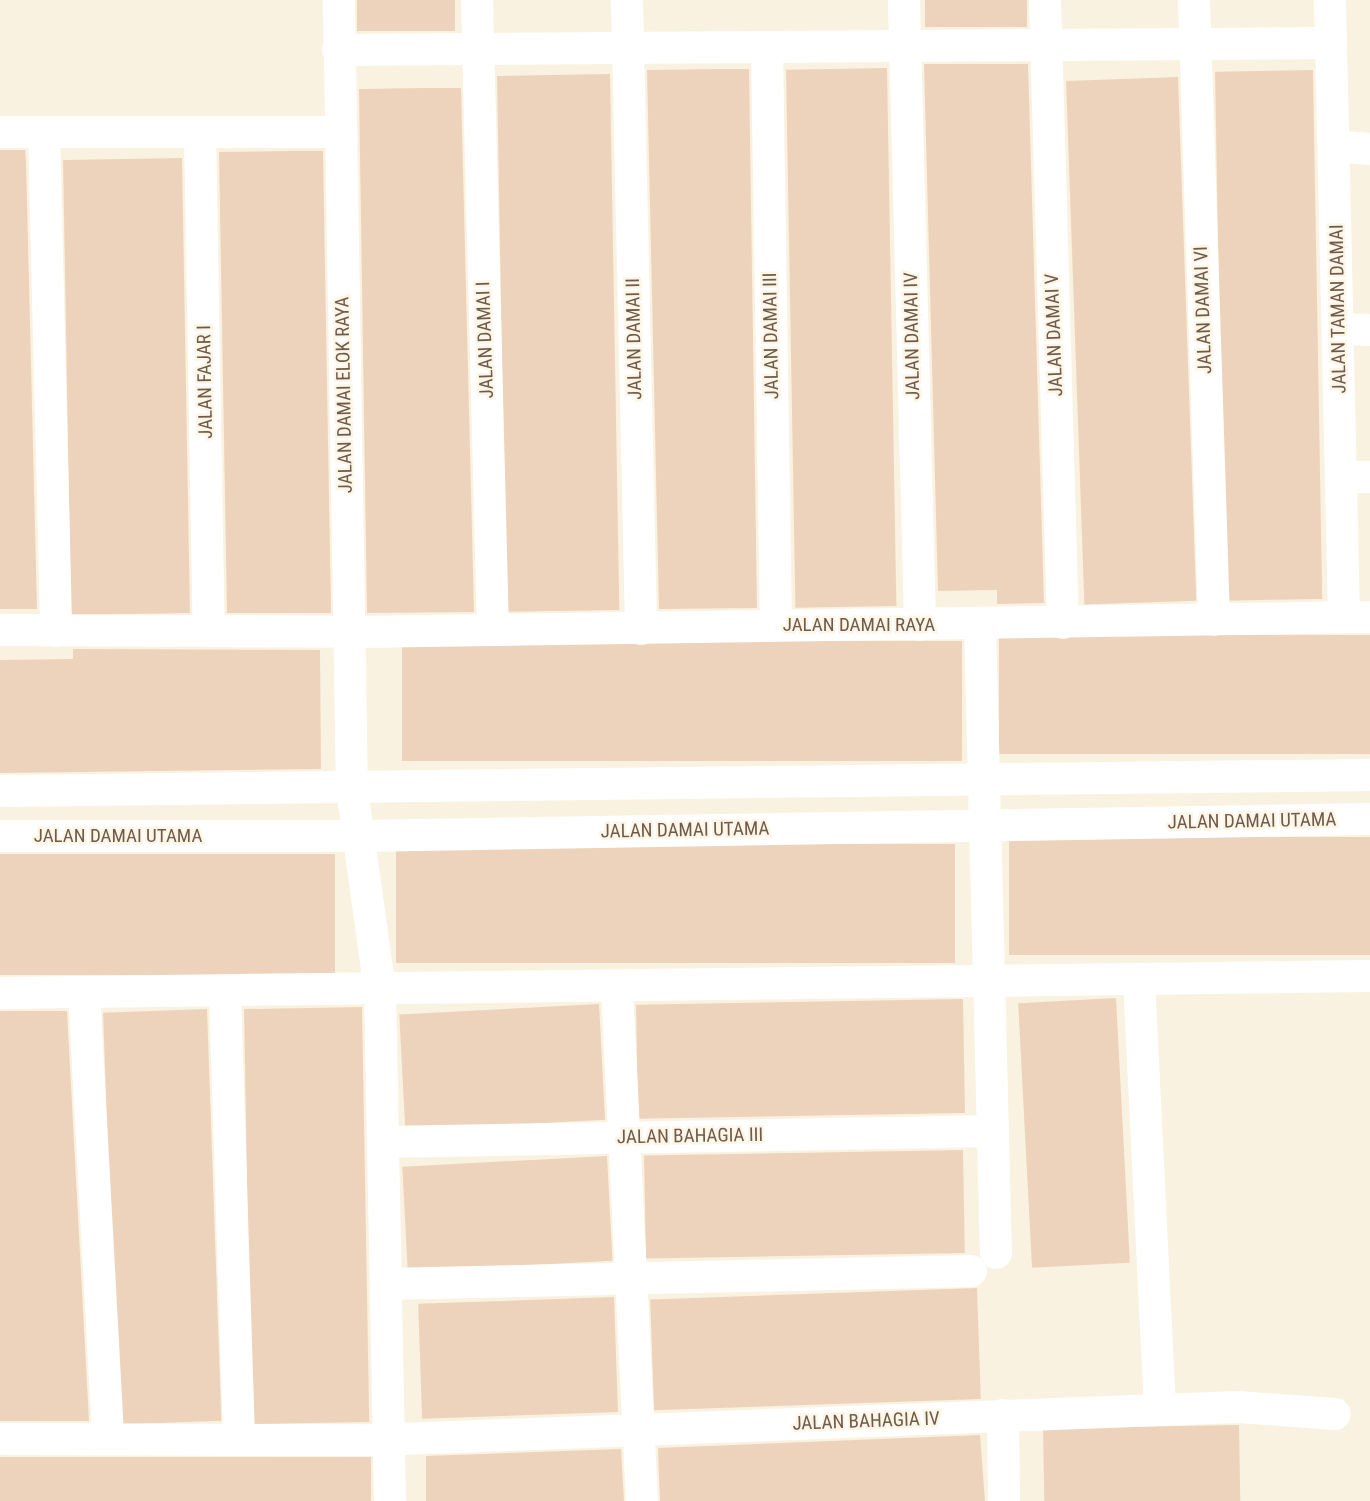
<!DOCTYPE html>
<style>
body{margin:0}
#map{position:relative;width:1370px;height:1501px;overflow:hidden;background:#faf2e1;font-family:"Roboto Condensed",sans-serif}
div>[style]{position:absolute}
.building>*{inset:0;background:#edd3bb;transform-origin:0 0}
.minor>*{height:32px;margin:-16px;padding:0 16px;transform-origin:16px;border-radius:16px;background:#fff}
span{translate:-50% -50%;white-space:nowrap;text-align:center;line-height:1.15;-webkit-text-stroke:5px #fdf6e7;paint-order:stroke}
.street-label{font-size:19px;color:#6f5a4b}
</style>
<div id="map">
<div class="building">
<div style="left:357px;top:0;width:98px;height:31px"></div>
<div style="left:925px;top:0;width:102px;height:27px"></div>
<div style="clip-path:polygon(924px 64px,1028px 64px,1044px 603px,997px 604px,997px 590px,938px 591px)"></div>
<div style="left:887px;top:68px;width:538px;height:101px;rotate:89deg"></div>
<div style="clip-path:polygon(718px 69px,749px 69px,757px 608px,659px 609px,647px 70px)"></div>
<div style="left:1313px;top:70px;width:529px;height:98px;rotate:89deg"></div>
<div style="left:610px;top:74px;width:536px;height:113px;rotate:89deg"></div>
<div style="left:1178px;top:77px;width:524px;height:112px;rotate:88deg"></div>
<div style="clip-path:polygon(423px 88px,461px 88px,474px 612px,367px 613px,359px 89px)"></div>
<div style="clip-path:polygon(0 150px,25px 150px,26px 161px,37px 609px,0 609px)"></div>
<div style="clip-path:polygon(291px 151px,323px 151px,331px 613px,227px 613px,219px 152px)"></div>
<div style="left:182px;top:158px;width:455px;height:119px;rotate:89deg"></div>
<div style="left:1370px;top:635px;width:119px;height:371px;rotate:90deg"></div>
<div style="left:962px;top:641px;width:120px;height:560px;rotate:90deg"></div>
<div style="clip-path:polygon(73px 649px,320px 650px,321px 769px,0 773px,0 660px,73px 659px)"></div>
<div style="left:1370px;top:837px;width:118px;height:361px;rotate:90deg"></div>
<div style="left:955px;top:844px;width:119px;height:559px;rotate:90deg"></div>
<div style="left:0;top:854px;width:335px;height:121px"></div>
<div style="left:1116px;top:998px;width:265px;height:98px;rotate:87deg"></div>
<div style="left:963px;top:999px;width:114px;height:327px;rotate:89deg"></div>
<div style="left:599px;top:1004px;width:116px;height:200px;rotate:87deg"></div>
<div style="left:362px;top:1007px;width:415px;height:118px;rotate:89deg"></div>
<div style="left:207px;top:1009px;width:412px;height:104px;rotate:88deg"></div>
<div style="clip-path:polygon(0 1011px,67px 1011px,89px 1421px,0 1421px)"></div>
<div style="left:963px;top:1150px;width:103px;height:319px;rotate:89deg"></div>
<div style="left:607px;top:1156px;width:105px;height:205px;rotate:87deg"></div>
<div style="left:977px;top:1288px;width:111px;height:327px;rotate:88deg"></div>
<div style="left:614px;top:1297px;width:115px;height:196px;rotate:88deg"></div>
<div style="left:1239px;top:1425px;width:76px;height:196px;rotate:89deg"></div>
<div style="clip-path:polygon(980px 1435px,985px 1501px,660px 1501px,658px 1448px)"></div>
<div style="clip-path:polygon(621px 1449px,624px 1501px,426px 1501px,426px 1456px)"></div>
<div style="left:0;top:1457px;width:371px;height:44px"></div>
</div>
<div class="minor">
<div style="left:339px;top:0;width:789px;rotate:89.06deg"></div>
<div style="left:352px;top:789px;width:203px;rotate:82.1deg"></div>
<div style="left:380px;top:990px;width:511px;rotate:88.88deg"></div>
<div style="left:477px;top:0;width:630px;rotate:88.55deg"></div>
<div style="left:627px;top:0;width:629px;rotate:88.72deg"></div>
<div style="left:904px;top:0;width:625px;rotate:88.53deg"></div>
<div style="left:1045px;top:0;width:623px;rotate:88.35deg"></div>
<div style="left:1194px;top:0;width:620px;rotate:88.15deg"></div>
<div style="left:1330px;top:0;width:617px;rotate:88.7deg"></div>
<div style="left:767px;top:47px;width:578px;rotate:89.11deg"></div>
<div style="left:338px;top:50px;width:993px;rotate:-0.4deg"></div>
<div style="left:0;top:132px;width:338px"></div>
<div style="left:44px;top:132px;width:499px;rotate:88.6deg"></div>
<div style="left:200px;top:132px;width:499px;rotate:89deg"></div>
<div style="left:1334px;top:146px;width:36px;rotate:5deg"></div>
<div style="left:1338px;top:329px;width:32px;rotate:2deg"></div>
<div style="left:1341px;top:477px;width:29px"></div>
<div style="left:980px;top:625px;width:628px;rotate:88.54deg"></div>
<div style="left:0;top:630px;width:355px;rotate:0.3deg"></div>
<div style="left:355px;top:632px;width:1015px;rotate:-0.85deg"></div>
<div style="left:0;top:791px;width:1370px;rotate:-0.67deg"></div>
<div style="left:0;top:836px;width:359px"></div>
<div style="left:359px;top:836px;width:1011px;rotate:-0.96deg"></div>
<div style="left:1139px;top:980px;width:430px;rotate:87.2deg"></div>
<div style="left:617px;top:989px;width:513px;rotate:87.2deg"></div>
<div style="left:84px;top:992px;width:448px;rotate:86.9deg"></div>
<div style="left:0;top:993px;width:1370px;rotate:-0.71deg"></div>
<div style="left:225px;top:993px;width:447px;rotate:88.2deg"></div>
<div style="left:383px;top:1142px;width:609px;rotate:-1.03deg"></div>
<div style="left:386px;top:1284px;width:585px;rotate:-1.27deg"></div>
<div style="left:1003px;top:1415px;width:86px;rotate:89.3deg"></div>
<div style="left:0;top:1439px;width:376px;rotate:0.2deg"></div>
<div style="left:376px;top:1440px;width:863px;rotate:-2.19deg"></div>
<div style="left:1238px;top:1407px;width:97px;rotate:4.1deg"></div>
</div>
<div class="street-label">
<span style="left:1338px;top:309px;rotate:-91deg">JALAN TAMAN DAMAI</span>
<span style="left:1203px;top:310px;rotate:-92deg">JALAN DAMAI VI</span>
<span style="left:1054px;top:335px;rotate:-92deg">JALAN DAMAI V</span>
<span style="left:771px;top:336px;rotate:-91deg">JALAN DAMAI III</span>
<span style="left:912px;top:336px;rotate:-91deg">JALAN DAMAI IV</span>
<span style="left:634px;top:339px;rotate:-91deg">JALAN DAMAI II</span>
<span style="left:485px;top:340px;rotate:-92deg">JALAN DAMAI I</span>
<span style="left:205px;top:382px;rotate:-91deg">JALAN FAJAR I</span>
<span style="left:344px;top:395px;rotate:-91deg">JALAN DAMAI ELOK RAYA</span>
<span style="left:859px;top:625px">JALAN DAMAI RAYA</span>
<span style="left:1252px;top:821px;rotate:-1deg">JALAN DAMAI UTAMA</span>
<span style="left:685px;top:830px;rotate:-1deg">JALAN DAMAI UTAMA</span>
<span style="left:118px;top:836px">JALAN DAMAI UTAMA</span>
<span style="left:690px;top:1136px;rotate:-1deg">JALAN BAHAGIA III</span>
<span style="left:866px;top:1421px;rotate:-2deg">JALAN BAHAGIA IV</span>
</div>
</div>
